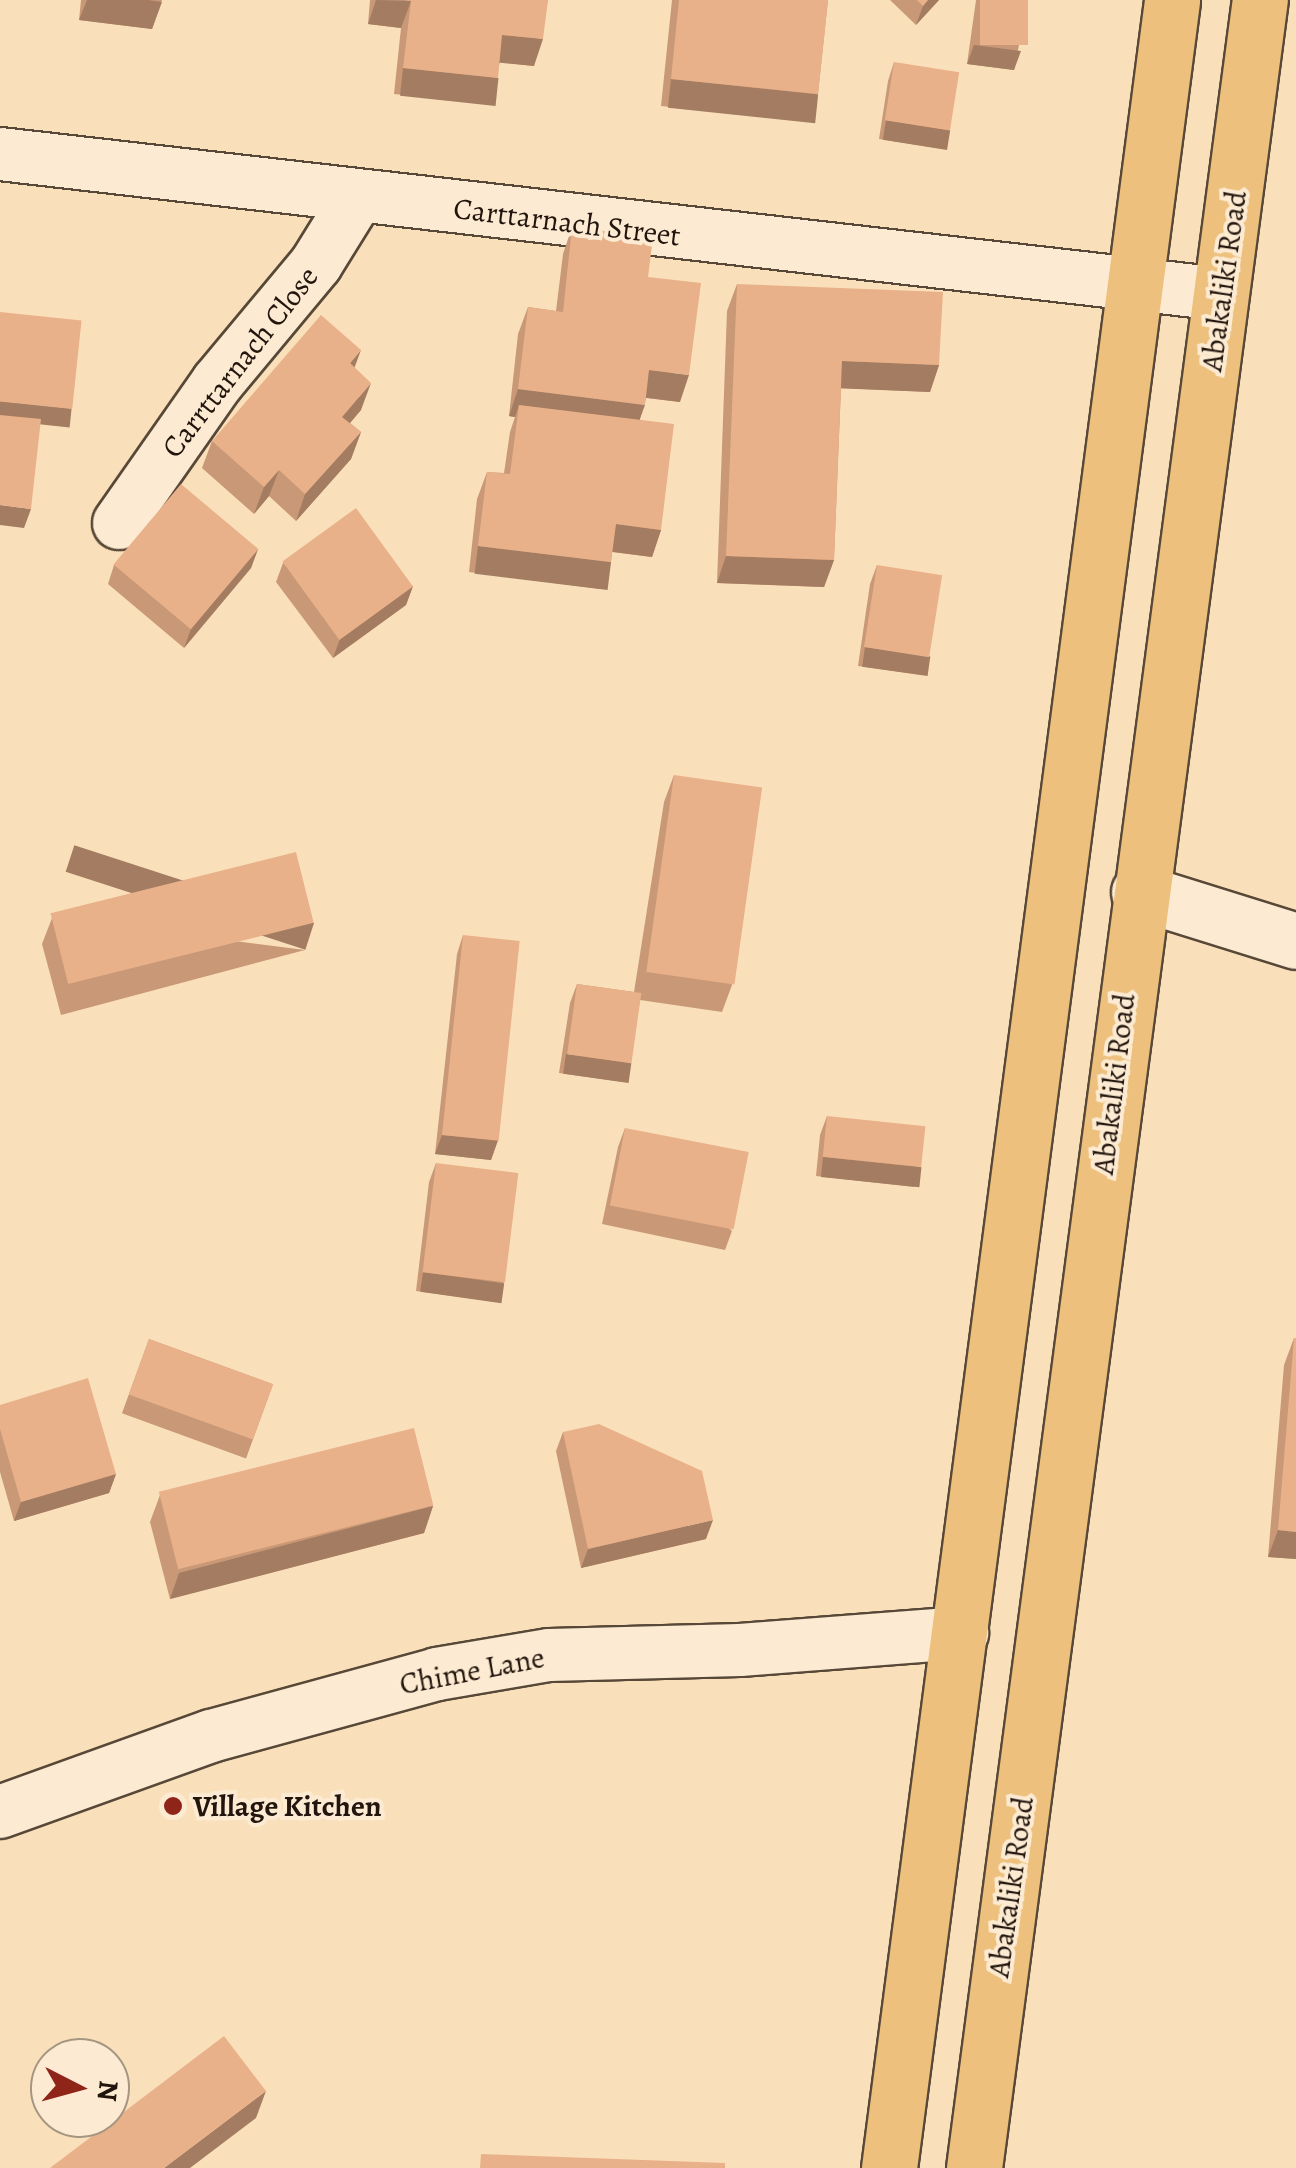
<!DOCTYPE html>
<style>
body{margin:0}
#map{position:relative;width:1296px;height:2168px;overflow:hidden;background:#fae0ba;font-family:Alegreya,serif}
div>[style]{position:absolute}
.roads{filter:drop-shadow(2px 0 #584838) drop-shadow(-2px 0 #584838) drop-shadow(0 2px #584838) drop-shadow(0 -2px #584838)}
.minor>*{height:52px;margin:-26px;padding:0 26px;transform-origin:26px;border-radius:26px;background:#fcebd2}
.tertiary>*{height:55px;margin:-27.5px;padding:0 27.5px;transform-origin:27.5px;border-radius:27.5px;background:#fcebd2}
.primary>*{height:55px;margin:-27.5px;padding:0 27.5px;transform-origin:27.5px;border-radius:27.5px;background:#edc07d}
.wall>*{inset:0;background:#c89877;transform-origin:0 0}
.shaded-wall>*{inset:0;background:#a37c61;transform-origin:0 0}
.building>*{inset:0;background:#e9b18a;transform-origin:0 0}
.dots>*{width:28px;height:28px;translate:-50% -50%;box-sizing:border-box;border:5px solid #fcebd2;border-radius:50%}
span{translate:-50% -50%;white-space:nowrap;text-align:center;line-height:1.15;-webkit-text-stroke:8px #fcebd2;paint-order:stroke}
.street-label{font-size:30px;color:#22150d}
.poi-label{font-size:30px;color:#22150d;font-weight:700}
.left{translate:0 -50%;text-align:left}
.north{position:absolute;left:30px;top:2038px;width:100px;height:100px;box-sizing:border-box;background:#fcebd2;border:2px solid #a59583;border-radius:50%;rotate:96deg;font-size:28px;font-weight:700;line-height:40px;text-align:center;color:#22150d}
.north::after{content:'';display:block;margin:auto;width:35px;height:45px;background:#8f2418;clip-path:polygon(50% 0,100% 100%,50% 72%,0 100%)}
</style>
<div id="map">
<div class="roads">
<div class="minor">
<div style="left:0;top:154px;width:1229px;rotate:6.54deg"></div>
<div style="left:119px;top:523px;width:171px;rotate:-55deg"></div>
<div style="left:217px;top:383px;width:155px;rotate:-50.2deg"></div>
<div style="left:316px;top:264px;width:78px;rotate:-58.2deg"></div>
<div style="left:0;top:1812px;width:224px;rotate:-19.8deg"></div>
<div style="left:211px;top:1736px;width:234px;rotate:-15.3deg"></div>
<div style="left:437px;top:1674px;width:114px;rotate:-9.6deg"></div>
<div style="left:549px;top:1655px;width:191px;rotate:-1.5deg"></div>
<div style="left:740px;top:1650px;width:223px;rotate:-4.4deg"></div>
</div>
<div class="tertiary">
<div style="left:1139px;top:892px;width:164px;rotate:17.3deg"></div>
</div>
<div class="primary">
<div style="left:889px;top:2168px;width:2186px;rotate:-82.56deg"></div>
<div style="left:974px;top:2168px;width:2187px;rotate:-82.49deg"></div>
</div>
</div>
<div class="wall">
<div style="clip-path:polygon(81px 0,162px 0,152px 29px,79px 20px)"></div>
<div style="clip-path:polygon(370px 0,548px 0,534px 66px,500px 62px,488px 104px,394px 94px,401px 28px,368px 24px)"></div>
<div style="clip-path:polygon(672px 0,828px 0,818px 94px,808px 121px,661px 106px)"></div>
<div style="clip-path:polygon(890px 0,939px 0,916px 25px)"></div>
<div style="clip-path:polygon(976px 0,1028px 0,1014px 70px,967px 64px)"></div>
<div style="clip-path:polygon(894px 62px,950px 130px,943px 149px,879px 139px,888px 81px)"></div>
<div style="clip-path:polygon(572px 227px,648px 277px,680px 402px,646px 398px,640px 419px,661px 530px,652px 557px,612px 552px,611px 562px,601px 589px,469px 572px,477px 499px,487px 472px,504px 473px,510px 432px,515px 417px,509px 416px,518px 334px,528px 307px,556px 311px,563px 254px)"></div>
<div style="clip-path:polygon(737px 284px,939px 365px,930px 392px,841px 388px,834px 560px,824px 587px,717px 583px,727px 311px)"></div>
<div style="clip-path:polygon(355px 368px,361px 410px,350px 423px,361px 432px,351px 459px,296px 521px,269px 496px,254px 514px,202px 468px,212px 441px)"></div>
<div style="clip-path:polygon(258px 549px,251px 568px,184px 648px,108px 584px,114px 565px)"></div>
<div style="clip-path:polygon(283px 563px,413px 586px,406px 605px,333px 658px,276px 582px)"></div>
<div style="clip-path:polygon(877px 565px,923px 675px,858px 666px,870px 584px)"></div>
<div style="clip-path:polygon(674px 775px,732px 985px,722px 1012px,640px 1000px,624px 1082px,559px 1073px,570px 1003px,577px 984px,634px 992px,664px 802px)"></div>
<div style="clip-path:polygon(52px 918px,305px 950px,61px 1015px,42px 944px)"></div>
<div style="clip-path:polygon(463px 935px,498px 1140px,491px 1160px,435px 1154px,457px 954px)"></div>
<div style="clip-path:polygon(827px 1116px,921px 1168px,914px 1187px,816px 1176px,820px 1135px)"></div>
<div style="clip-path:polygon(625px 1128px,732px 1231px,725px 1250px,602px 1224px,618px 1147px)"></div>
<div style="clip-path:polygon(436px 1163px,504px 1283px,497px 1302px,416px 1291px,429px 1182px)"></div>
<div style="clip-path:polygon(1294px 1338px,1296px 1338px,1296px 1559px,1268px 1557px,1284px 1365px)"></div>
<div style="left:149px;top:1339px;width:132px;height:79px;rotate:20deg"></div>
<div style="clip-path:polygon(0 1405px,116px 1474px,109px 1493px,14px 1521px,0 1472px)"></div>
<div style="clip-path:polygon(563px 1432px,706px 1539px,581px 1568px,556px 1451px)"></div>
<div style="clip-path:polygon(160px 1495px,433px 1506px,424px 1533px,170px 1599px,150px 1522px)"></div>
</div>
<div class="shaded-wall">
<div style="clip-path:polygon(87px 0,148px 0,162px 2px,152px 29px,79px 20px)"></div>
<div style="clip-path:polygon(376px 0,411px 1px,401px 28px,368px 24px)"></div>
<div style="clip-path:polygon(928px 0,939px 0,916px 25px,923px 6px)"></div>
<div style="clip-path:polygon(502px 35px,543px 39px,534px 66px,493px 62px)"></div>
<div style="clip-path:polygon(974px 45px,1021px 51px,1014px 70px,967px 64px)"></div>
<div style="left:403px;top:68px;width:96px;height:28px;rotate:6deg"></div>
<div style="left:671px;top:79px;width:148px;height:29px;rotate:6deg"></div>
<div style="left:886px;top:120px;width:65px;height:20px;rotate:9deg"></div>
<div style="clip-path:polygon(361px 350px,351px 377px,350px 363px)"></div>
<div style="clip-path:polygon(842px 361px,939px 365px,930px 392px,832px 388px)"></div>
<div style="clip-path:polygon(649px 370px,689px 375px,680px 402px,640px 397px)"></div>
<div style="clip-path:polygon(371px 383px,361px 410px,332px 444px,342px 417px)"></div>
<div style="clip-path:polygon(518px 389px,645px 405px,635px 432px,519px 405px,515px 417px,509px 416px)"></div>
<div style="left:0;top:401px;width:72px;height:19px;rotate:6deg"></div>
<div style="clip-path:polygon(361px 432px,351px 459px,296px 521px,305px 494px)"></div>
<div style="clip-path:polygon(279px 470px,269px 496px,254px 514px,264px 487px)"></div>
<div style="clip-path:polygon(0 505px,31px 509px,24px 528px,0 525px)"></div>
<div style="clip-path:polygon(616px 524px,661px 530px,652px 557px,606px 551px)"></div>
<div style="left:478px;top:546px;width:134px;height:28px;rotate:7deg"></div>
<div style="clip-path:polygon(258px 549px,251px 568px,184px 648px,191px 629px)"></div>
<div style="clip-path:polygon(726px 556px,834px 560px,824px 587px,717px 583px)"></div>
<div style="clip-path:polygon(413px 586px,406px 605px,333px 658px,340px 639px)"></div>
<div style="left:865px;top:647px;width:66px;height:20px;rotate:8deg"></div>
<div style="left:314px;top:923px;width:28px;height:252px;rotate:108deg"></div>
<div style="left:566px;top:1054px;width:66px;height:20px;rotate:8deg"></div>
<div style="clip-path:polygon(442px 1135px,498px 1140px,491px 1160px,435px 1154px)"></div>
<div style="left:823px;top:1157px;width:99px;height:20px;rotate:6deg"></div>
<div style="left:423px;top:1272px;width:82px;height:20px;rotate:8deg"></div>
<div style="clip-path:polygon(116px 1474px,109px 1493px,14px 1521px,21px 1502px)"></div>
<div style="clip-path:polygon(433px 1506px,424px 1533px,170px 1599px,179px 1573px)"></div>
<div style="clip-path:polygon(713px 1520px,706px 1539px,581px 1568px,588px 1549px)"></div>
<div style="clip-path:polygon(1278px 1530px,1296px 1532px,1296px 1559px,1268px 1557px)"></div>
<div style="clip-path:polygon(266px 2091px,256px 2118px,190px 2168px,164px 2168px)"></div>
</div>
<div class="building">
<div style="clip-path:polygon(404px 0,548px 0,543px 39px,502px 35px,498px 78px,403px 68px,411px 1px)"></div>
<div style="clip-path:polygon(679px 0,828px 0,818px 94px,671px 79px)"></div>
<div style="clip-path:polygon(917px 0,928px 0,923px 6px)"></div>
<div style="left:980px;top:0;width:48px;height:45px"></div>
<div style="left:894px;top:62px;width:66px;height:59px;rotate:9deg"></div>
<div style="clip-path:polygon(572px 227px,653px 237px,648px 277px,701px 283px,689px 375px,649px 370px,645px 405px,518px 389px,528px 307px,563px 312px)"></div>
<div style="clip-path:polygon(737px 284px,943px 292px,939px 365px,842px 361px,834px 560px,726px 556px)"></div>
<div style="left:0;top:312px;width:82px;height:89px;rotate:6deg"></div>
<div style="clip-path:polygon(321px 315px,361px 350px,350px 363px,371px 383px,342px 417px,361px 432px,305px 494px,279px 470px,264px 487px,212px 441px)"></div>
<div style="clip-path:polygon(519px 405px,674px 424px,661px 530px,616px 524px,611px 562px,478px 546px,487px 472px,510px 474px)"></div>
<div style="clip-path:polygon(0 415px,41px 419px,31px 509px,0 505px)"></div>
<div style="left:181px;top:484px;width:101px;height:105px;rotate:40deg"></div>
<div style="left:356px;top:508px;width:97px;height:91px;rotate:54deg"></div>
<div style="left:877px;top:565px;width:66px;height:83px;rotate:9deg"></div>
<div style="left:674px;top:775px;width:89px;height:199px;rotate:8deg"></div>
<div style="left:296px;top:852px;width:73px;height:253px;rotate:76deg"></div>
<div style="left:463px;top:935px;width:57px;height:201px;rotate:6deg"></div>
<div style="left:577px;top:984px;width:65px;height:71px;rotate:8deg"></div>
<div style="left:827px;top:1116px;width:99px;height:41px;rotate:6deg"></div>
<div style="left:625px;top:1128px;width:126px;height:79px;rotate:11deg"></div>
<div style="left:436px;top:1163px;width:83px;height:110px;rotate:7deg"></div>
<div style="clip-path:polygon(1294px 1338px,1296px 1338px,1296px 1532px,1278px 1530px)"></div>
<div style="left:149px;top:1339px;width:132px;height:59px;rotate:20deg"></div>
<div style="clip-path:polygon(88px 1378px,116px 1474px,21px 1502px,0 1429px,0 1405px)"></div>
<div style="clip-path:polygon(599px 1424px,702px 1471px,713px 1520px,588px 1549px,563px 1432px)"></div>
<div style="left:414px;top:1428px;width:80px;height:263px;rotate:76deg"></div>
<div style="clip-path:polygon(224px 2036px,266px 2091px,164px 2168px,50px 2168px)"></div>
<div style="clip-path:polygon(481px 2154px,725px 2163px,725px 2168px,480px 2168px)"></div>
</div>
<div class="dots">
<div style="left:173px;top:1806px;background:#8f2418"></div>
</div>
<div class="street-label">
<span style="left:567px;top:222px;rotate:7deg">Carttarnach Street</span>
<span style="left:1224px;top:281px;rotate:-82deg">Abakaliki Road</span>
<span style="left:240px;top:362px;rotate:-52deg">Carrttarnach Close</span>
<span style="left:1114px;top:1084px;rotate:-83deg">Abakaliki Road</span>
<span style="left:472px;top:1671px;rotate:-11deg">Chime Lane</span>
<span style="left:1011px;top:1887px;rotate:-82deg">Abakaliki Road</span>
</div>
<div class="poi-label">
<span class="left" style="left:193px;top:1806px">Village Kitchen</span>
</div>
<div class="north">N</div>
</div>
